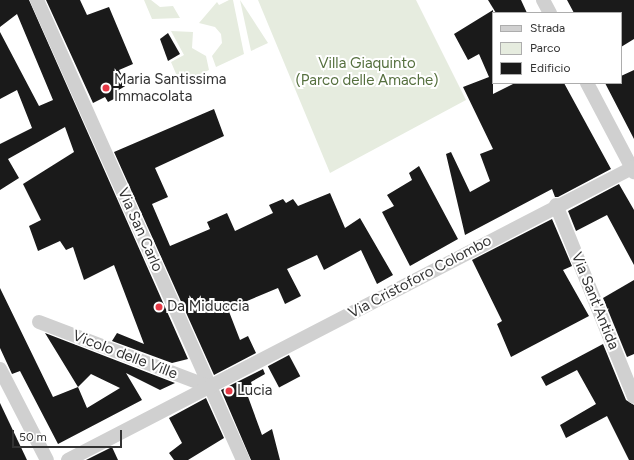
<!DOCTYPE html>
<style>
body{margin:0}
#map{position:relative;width:634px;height:460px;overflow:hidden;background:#fff;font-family:Figtree,sans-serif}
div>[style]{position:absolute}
.green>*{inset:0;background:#e6ecdf}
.building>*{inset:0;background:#1a1a1a;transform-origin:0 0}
.minor>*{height:14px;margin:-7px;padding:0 7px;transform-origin:7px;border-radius:7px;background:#d0d0d0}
.dots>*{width:11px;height:11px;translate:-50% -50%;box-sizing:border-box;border:2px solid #fff;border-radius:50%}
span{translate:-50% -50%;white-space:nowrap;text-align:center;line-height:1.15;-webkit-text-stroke:4px #fff;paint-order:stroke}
.park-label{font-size:15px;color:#56703f}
.poi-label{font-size:15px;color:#333}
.left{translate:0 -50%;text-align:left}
.street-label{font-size:15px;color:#333}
.legend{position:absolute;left:492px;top:12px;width:130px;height:72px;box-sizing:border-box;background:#fff;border:1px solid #adadad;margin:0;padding:5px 7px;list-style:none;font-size:12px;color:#333}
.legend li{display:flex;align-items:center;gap:8px;height:20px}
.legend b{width:20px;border:1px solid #adadad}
.scale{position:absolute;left:12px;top:430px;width:110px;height:18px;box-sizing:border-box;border:2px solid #333;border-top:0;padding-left:5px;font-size:12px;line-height:14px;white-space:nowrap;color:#333;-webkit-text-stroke:3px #fff;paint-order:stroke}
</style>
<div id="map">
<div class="green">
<div style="clip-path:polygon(144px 0,151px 0,160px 7px,173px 6px,180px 18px,152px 19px)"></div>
<div style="clip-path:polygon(229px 0,233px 0,244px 54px,216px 67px,212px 56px,222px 43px,221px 34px,215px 27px,199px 23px,217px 2px,219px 5px)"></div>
<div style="clip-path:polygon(240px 0,268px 43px,251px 51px)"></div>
<div style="clip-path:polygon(258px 0,416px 0,466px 100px,330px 173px)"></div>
<div style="clip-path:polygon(171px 31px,193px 32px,192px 48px,206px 56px,209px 70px,180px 83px,171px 62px,184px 55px)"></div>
</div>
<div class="building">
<div style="clip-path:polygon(0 0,29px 0,188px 359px,172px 363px,112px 341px,117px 333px,144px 344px,114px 265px,84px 280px,73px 247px,66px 250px,60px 241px,38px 251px,29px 226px,41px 220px,23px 184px,74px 152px,65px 127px,8px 159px,19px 178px,0 190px,0 144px,32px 128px,17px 90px,0 99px,0 32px,39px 106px,53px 100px,17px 14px,0 27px)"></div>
<div style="clip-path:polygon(46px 0,80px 0,87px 15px,109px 7px,133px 64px,119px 70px,127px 85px,117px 91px,120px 96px,108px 102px,105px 97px,93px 103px)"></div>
<div style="clip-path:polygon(488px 0,521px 0,527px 13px,496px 13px)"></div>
<div style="clip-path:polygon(567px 0,634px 0,634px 39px,621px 47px,621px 13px,574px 13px)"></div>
<div style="clip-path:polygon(493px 10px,493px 94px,515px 83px,564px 83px,611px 169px,558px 197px,555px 197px,552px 189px,465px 235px,446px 154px,451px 152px,470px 192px,490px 181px,480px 154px,493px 149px,463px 87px,489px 77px,479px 54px,468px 60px,454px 34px)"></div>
<div style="clip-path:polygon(168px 33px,180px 54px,168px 61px,160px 39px)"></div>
<div style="clip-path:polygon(634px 70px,634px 139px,605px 83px,621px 83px,621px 76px)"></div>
<div style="clip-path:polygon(214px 109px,224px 136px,155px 168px,168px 197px,152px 204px,170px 246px,210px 229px,207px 222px,227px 213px,235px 231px,273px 213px,269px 205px,283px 199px,286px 203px,293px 199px,298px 206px,330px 193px,345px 228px,360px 218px,393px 275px,377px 284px,361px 250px,324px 270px,317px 255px,287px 269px,301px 296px,285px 304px,278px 288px,228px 309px,240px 340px,248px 336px,256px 353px,214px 375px,114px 152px)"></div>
<div style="clip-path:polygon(419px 166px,458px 239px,410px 266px,382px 212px,394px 206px,387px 195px,412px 180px,409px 173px)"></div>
<div style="clip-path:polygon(619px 184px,634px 210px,634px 265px,607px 215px,576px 231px,568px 211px)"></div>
<div style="clip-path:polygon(552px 219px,572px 266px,563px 270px,589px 316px,511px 357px,497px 324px,502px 321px,472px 260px)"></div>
<div style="clip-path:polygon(634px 280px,634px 354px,627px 357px,603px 298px)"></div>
<div style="clip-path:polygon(evenodd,0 288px,53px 397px,78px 387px,45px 333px,175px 383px,160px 390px,126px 373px,142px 400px,58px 444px,20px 371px,12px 374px,0 348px,0 288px,91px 374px,120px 388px,87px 408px,78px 387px,91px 374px)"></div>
<div style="clip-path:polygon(603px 344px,626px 400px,634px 405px,634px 460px,629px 460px,607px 416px,566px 438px,560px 425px,596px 404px,577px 370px,546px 386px,541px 377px)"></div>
<div style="left:289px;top:355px;width:24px;height:24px;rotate:62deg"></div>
<div style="clip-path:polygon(263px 369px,265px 374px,251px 382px,254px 392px,247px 394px,262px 435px,272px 429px,280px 460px,251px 460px,221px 390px)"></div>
<div style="clip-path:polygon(206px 398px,224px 438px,188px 460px,174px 460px,169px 453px,182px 443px,169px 418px)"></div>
<div style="clip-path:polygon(0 403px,27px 460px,0 460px)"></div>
<div style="clip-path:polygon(112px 447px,118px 460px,86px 460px)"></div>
</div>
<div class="minor">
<div style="left:37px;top:0;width:504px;rotate:65.88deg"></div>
<div style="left:543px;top:0;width:15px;rotate:62deg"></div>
<div style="left:587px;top:83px;width:101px;rotate:62.2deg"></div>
<div style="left:556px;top:205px;width:207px;rotate:67.9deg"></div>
<div style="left:39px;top:322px;width:183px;rotate:20.8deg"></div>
<div style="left:0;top:369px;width:102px;rotate:62.7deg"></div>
<div style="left:68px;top:460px;width:637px;rotate:-27.37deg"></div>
</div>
<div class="dots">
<div style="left:106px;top:88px;background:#e63946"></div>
<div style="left:159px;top:307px;background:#e63946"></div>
<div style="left:229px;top:391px;background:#e63946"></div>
</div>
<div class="park-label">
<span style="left:367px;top:72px">Villa Giaquinto<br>(Parco delle Amache)</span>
</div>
<div class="poi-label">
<span class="left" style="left:114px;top:88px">Maria Santissima<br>Immacolata</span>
<span class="left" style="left:167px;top:307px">Da Miduccia</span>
<span class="left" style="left:237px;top:391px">Lucia</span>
</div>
<div class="street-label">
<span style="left:140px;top:230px;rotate:66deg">Via San Carlo</span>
<span style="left:420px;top:277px;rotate:-28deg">Via Cristoforo Colombo</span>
<span style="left:595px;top:301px;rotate:68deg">Via Sant'Antida</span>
<span style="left:125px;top:355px;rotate:21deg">Vicolo delle Ville</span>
</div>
<ul class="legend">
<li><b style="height:5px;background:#d0d0d0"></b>Strada</li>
<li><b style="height:11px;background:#e6ecdf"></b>Parco</li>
<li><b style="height:11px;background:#1a1a1a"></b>Edificio</li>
</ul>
<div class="scale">50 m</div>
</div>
